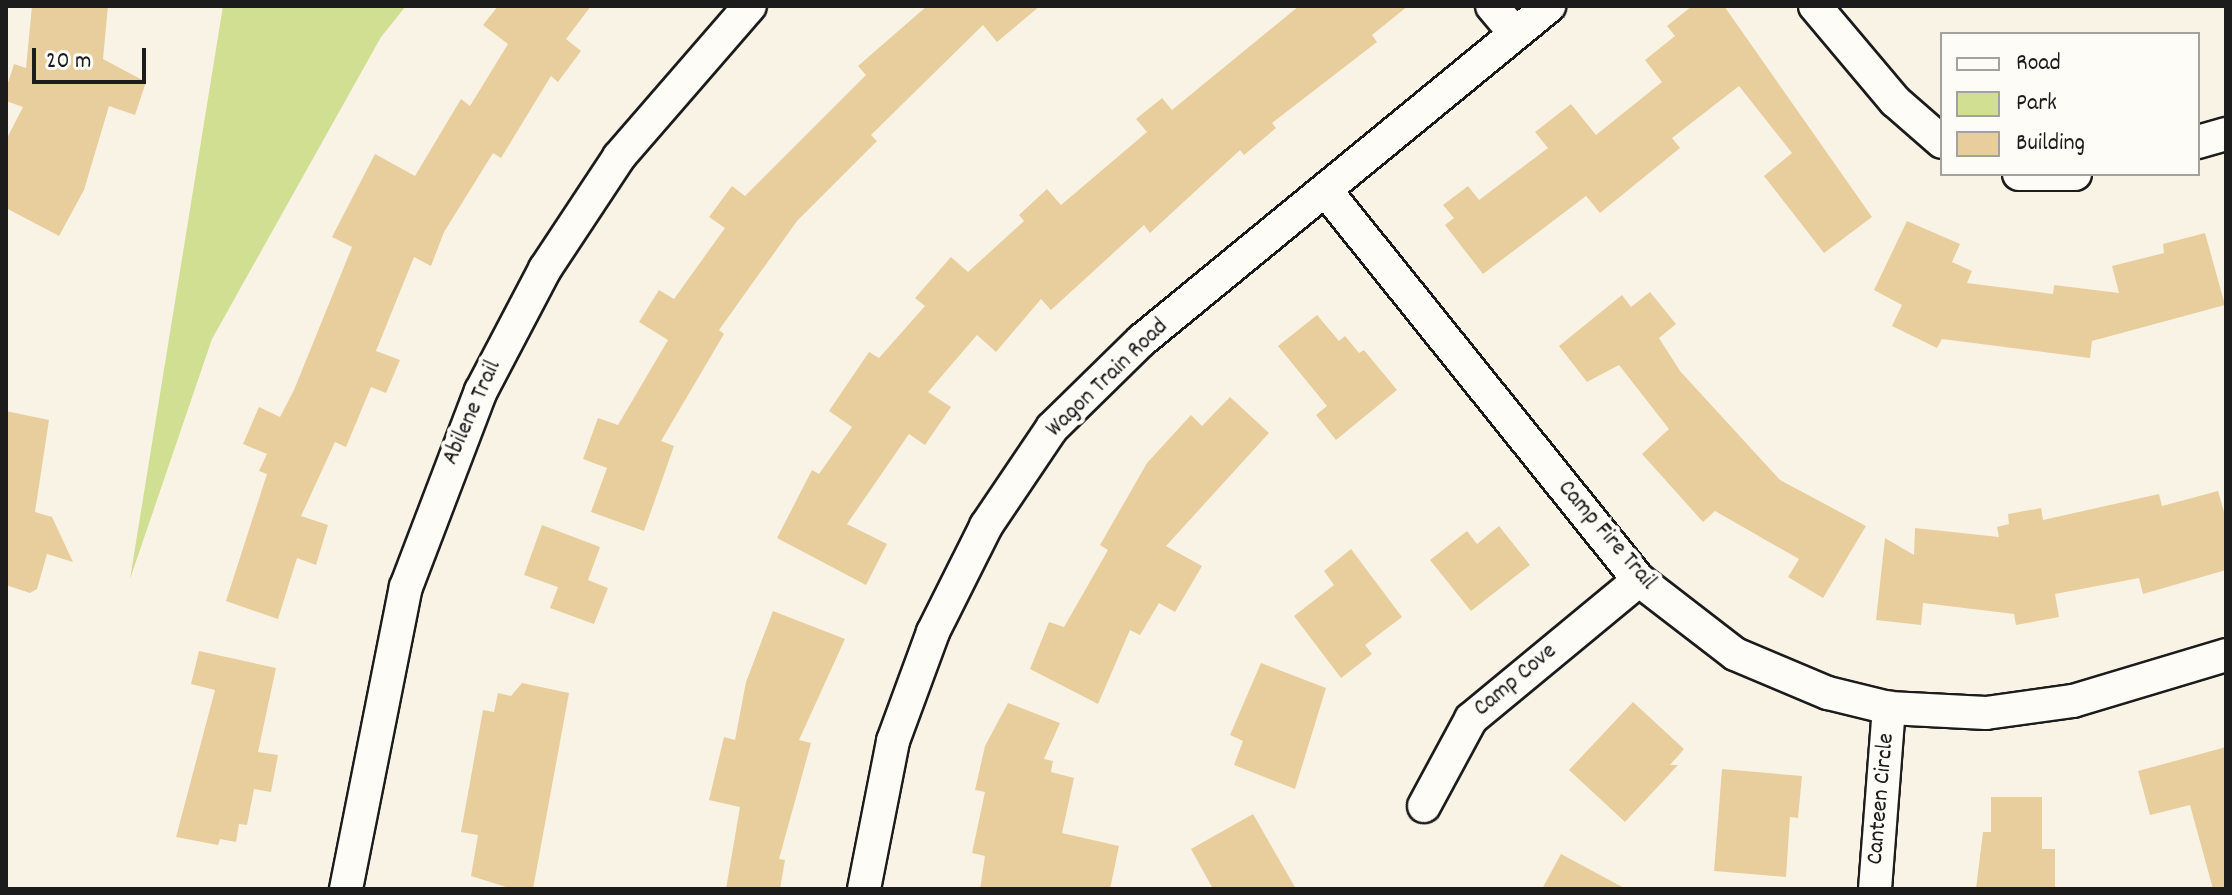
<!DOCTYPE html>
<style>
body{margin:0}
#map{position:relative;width:2232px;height:895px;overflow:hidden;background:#f9f3e5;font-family:Dekko,sans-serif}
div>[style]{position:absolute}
.green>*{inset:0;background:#d0df92}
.building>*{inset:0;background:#e9ce9d}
.roads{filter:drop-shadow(2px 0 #1c1c1c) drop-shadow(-2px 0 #1c1c1c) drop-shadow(0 2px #1c1c1c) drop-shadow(0 -2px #1c1c1c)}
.minor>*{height:32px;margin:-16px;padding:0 16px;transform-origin:16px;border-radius:16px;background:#fdfcf7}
span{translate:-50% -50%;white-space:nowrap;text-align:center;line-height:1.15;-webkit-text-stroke:8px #fdfcf7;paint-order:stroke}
.street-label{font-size:24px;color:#1c1c1c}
.frame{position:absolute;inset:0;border:8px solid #1c1c1c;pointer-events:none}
.legend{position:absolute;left:1940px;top:32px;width:260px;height:144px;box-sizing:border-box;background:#fdfcf7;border:2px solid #a3a29f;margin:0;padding:10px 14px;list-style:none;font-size:24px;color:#1c1c1c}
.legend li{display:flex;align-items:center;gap:16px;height:40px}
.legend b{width:40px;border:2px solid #a3a29f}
.scale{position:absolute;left:32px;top:48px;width:114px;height:36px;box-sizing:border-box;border:4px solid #1c1c1c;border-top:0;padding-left:10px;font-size:24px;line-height:28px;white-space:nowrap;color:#1c1c1c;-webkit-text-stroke:6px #fdfcf7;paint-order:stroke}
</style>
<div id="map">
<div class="green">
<div style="clip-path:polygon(223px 6px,406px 6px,381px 37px,212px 339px,130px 579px)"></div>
</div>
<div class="building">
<div style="clip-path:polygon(32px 6px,108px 6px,103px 59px,146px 82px,135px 115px,109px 106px,84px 190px,59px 236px,6px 208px,6px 140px,23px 107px,6px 101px,6px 89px,14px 64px,26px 68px)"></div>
<div style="clip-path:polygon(498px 6px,591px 6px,566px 39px,581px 51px,558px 82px,551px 76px,501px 158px,493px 153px,444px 232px,431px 266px,414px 257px,376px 351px,400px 360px,386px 393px,371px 387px,346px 447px,335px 442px,301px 516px,328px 525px,316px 565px,297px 558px,278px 619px,226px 601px,267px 474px,259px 471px,267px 454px,243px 444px,259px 407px,280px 417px,294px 390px,352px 247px,332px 237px,375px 154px,415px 176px,461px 99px,470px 106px,508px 44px,483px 25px)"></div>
<div style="clip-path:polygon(927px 6px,1040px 6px,997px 42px,983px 25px,871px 135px,877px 141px,797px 221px,719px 330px,724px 334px,661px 441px,674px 446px,644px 531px,591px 512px,607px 468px,583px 459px,598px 418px,618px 425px,668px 340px,639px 322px,659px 290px,674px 299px,725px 228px,709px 217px,732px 186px,745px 196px,866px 75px,858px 66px)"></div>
<div style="clip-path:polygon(1299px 6px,1408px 6px,1372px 35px,1377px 42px,1272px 123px,1276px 128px,1244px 155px,1240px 150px,1150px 233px,1144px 225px,1051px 310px,1041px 299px,996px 352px,977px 335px,928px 392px,951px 407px,925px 445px,909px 434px,847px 524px,887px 544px,866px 585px,777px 538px,812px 470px,819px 474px,852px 427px,829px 411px,869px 352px,879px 358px,925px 306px,915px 298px,951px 257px,968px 272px,1024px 221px,1019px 215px,1047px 189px,1061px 205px,1147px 132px,1136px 119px,1162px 98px,1172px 110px)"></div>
<div style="clip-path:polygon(1692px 6px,1724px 6px,1872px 217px,1824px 253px,1764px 176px,1792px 153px,1739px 86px,1672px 138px,1680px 148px,1600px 213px,1586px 196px,1483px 274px,1445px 225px,1454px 218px,1443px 205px,1468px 186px,1479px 200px,1548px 148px,1535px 132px,1571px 104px,1596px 135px,1662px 82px,1645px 60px,1675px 36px,1667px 26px)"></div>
<div style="clip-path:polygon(1907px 221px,1960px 244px,1952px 262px,1972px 271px,1967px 283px,2053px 294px,2054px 285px,2119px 293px,2112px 266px,2164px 253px,2163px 244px,2205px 233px,2225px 305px,2092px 341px,2090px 358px,1942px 339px,1937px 348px,1892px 326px,1902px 305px,1874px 290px)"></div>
<div style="clip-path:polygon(1650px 292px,1676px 324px,1659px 338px,1680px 371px,1780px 480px,1866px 526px,1823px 598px,1788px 577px,1799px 559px,1715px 511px,1703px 522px,1642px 454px,1669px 429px,1619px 365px,1587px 382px,1559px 346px,1622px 295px,1631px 307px)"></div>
<div style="clip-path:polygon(1317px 315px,1339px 341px,1345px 336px,1359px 353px,1364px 350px,1397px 390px,1336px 440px,1316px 415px,1327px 406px,1278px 346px)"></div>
<div style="clip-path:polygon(1230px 397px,1269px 433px,1166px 546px,1202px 566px,1175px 612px,1159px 603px,1140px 635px,1130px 630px,1098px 704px,1030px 669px,1049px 622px,1064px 627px,1108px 550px,1100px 545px,1147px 463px,1191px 415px,1202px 426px)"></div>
<div style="clip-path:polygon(6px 411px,49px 420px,35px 512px,52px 517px,73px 562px,47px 554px,37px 589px,30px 593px,6px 585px)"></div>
<div style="clip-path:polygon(2218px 491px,2226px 519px,2226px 570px,2143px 594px,2139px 578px,2055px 594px,2059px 617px,2016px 625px,2014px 614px,1923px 603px,1921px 625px,1876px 620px,1885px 538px,1914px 555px,1915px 528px,1999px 537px,1997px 527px,2009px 524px,2008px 514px,2041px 508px,2043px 520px,2159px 494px,2162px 506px)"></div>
<div style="clip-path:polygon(542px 525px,600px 547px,588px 580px,608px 588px,594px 624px,550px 608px,558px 587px,524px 575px)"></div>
<div style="clip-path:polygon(1499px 526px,1530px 565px,1471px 611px,1430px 560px,1467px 531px,1477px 544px)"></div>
<div style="clip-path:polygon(1351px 549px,1402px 617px,1365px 645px,1372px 654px,1341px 678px,1294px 616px,1334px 585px,1324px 571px)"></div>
<div style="clip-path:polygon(773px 611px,845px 639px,799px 740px,811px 743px,779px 859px,785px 860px,780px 889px,726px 889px,740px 807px,709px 800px,724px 737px,735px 740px,746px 682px)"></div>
<div style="clip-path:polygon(199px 651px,276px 668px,258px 752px,278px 755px,271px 792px,254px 789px,247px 825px,239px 824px,236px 842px,220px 839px,218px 845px,176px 837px,215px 690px,191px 684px)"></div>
<div style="clip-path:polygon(1261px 663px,1326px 688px,1295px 789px,1234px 765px,1243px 741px,1230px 735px)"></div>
<div style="clip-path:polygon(522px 683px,569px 693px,533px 889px,512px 889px,471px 876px,478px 835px,461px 832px,483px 710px,494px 712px,498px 693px,511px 696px)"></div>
<div style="clip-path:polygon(1633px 702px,1684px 749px,1670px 765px,1678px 765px,1625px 822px,1569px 770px)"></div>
<div style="clip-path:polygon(1008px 703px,1060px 723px,1044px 759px,1053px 761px,1051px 772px,1074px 778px,1062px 833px,1119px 846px,1110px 889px,980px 889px,985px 856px,972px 853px,985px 792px,975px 790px,985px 746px)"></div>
<div style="clip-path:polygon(2226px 747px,2226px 889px,2213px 889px,2190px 805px,2150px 815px,2138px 771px)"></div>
<div style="clip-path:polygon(1722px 769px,1802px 776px,1798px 818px,1790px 817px,1786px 877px,1714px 871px)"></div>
<div style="clip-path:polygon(1991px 797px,2042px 797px,2042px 849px,2055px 849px,2055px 889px,1976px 889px,1983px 832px,1991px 832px)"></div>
<div style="clip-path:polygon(1253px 814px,1296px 889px,1213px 889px,1191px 849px)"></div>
<div style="clip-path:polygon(1561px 854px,1626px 889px,1542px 889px)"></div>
</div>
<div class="roads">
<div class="minor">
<div style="left:1492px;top:6px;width:35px;rotate:50deg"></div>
<div style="left:1815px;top:6px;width:124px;rotate:49.9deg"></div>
<div style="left:1895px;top:101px;width:62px;rotate:41.1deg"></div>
<div style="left:2198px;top:142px;width:29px;rotate:-16deg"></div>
<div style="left:2019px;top:174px;width:56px"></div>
<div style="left:1326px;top:191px;width:499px;rotate:51.2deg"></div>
<div style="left:1639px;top:580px;width:121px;rotate:37.6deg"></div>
<div style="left:1735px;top:654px;width:101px;rotate:22.8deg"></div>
<div style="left:1828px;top:693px;width:63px;rotate:13.8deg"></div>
<div style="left:1889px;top:708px;width:97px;rotate:3deg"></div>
<div style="left:1986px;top:713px;width:88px;rotate:-7.9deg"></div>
<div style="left:2073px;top:701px;width:160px;rotate:-16.7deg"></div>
<div style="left:1424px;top:806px;width:99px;rotate:-61.6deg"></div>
<div style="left:1471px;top:719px;width:218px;rotate:-39.6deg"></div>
<div style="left:346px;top:889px;width:308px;rotate:-78.8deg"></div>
<div style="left:406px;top:587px;width:210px;rotate:-69.1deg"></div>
<div style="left:481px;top:391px;width:138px;rotate:-62.3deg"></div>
<div style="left:545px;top:269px;width:134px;rotate:-56.5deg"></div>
<div style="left:619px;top:157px;width:200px;rotate:-49.1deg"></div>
<div style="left:864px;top:889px;width:151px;rotate:-78.9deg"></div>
<div style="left:893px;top:741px;width:116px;rotate:-69.8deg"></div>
<div style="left:933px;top:632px;width:119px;rotate:-63.4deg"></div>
<div style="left:986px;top:526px;width:118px;rotate:-56deg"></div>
<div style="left:1052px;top:428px;width:126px;rotate:-44.4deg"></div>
<div style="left:1142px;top:340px;width:527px;rotate:-39.37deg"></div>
<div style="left:1875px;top:889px;width:182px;rotate:-85.6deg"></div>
</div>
</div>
<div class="street-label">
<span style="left:1108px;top:379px;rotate:-44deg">Wagon Train Road</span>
<span style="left:473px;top:413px;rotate:-66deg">Abilene Trail</span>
<span style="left:1606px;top:536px;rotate:49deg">Camp Fire Trail</span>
<span style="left:1516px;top:681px;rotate:-40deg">Camp Cove</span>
<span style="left:1882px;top:799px;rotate:-85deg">Canteen Circle</span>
</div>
<div class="frame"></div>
<ul class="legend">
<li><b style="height:10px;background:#fdfcf7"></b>Road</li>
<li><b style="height:22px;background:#d0df92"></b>Park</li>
<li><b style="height:22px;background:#e9ce9d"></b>Building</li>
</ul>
<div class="scale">20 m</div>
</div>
